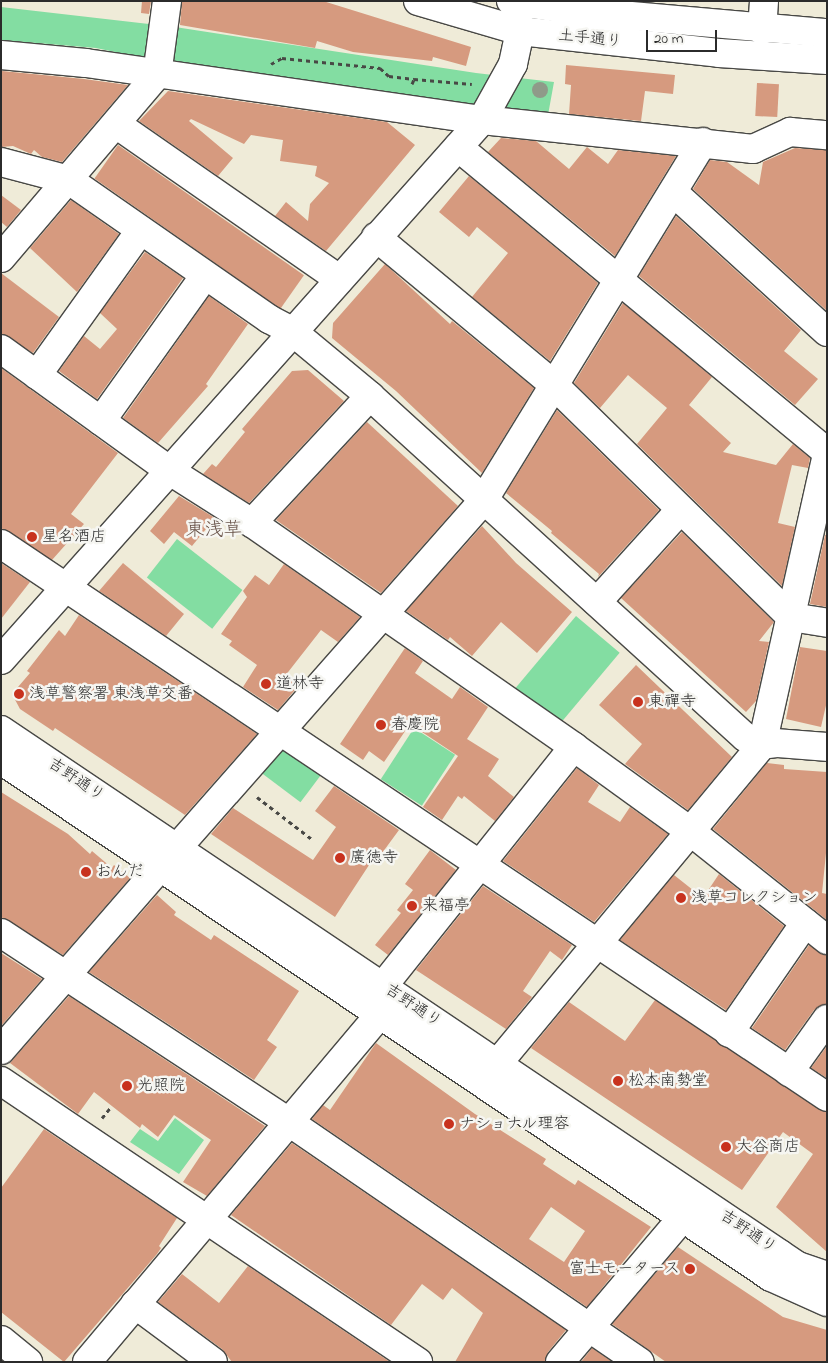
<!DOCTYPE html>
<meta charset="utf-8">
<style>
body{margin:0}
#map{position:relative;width:828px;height:1363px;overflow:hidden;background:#efebd8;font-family:"Indie Flower","Klee One",sans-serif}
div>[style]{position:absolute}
.green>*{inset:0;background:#83dda2;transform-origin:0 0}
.building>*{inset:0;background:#d69a7f;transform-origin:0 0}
.path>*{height:3px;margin-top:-1.5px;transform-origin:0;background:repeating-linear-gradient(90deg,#484845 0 4px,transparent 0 8px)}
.roads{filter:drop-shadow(1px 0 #484845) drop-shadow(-1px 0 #484845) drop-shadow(0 1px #484845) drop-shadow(0 -1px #484845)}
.minor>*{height:28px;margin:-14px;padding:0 14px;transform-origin:14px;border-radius:14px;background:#fff}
.major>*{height:28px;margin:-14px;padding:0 14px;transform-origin:14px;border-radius:14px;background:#fff}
.trees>*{width:16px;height:16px;margin:-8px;border-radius:50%;background:#8f9a89}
.dots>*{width:14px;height:14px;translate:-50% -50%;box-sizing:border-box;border:2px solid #f6f6f2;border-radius:50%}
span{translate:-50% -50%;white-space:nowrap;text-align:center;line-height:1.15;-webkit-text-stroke:5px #f6f6f2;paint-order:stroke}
.street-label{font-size:16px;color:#2b2b2b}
.poi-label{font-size:16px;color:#2b2b2b}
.left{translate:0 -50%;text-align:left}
.right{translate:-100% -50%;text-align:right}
.quarter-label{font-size:19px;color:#675248}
.frame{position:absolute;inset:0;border:2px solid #2b2b2b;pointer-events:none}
.scale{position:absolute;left:646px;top:30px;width:71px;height:22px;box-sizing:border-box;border:2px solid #2b2b2b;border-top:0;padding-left:6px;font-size:15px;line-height:18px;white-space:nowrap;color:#2b2b2b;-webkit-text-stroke:4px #f6f6f2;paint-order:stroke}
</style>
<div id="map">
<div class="green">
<div style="clip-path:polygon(1px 7px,175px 27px,476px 73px,554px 82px,548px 115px,172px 64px,96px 48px,1px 40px)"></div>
<div style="left:177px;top:539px;width:83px;height:49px;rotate:38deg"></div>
<div style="left:576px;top:616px;width:57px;height:98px;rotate:40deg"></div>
<div style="left:414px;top:728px;width:49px;height:61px;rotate:33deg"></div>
<div style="left:281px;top:745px;width:50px;height:34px;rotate:37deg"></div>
<div style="clip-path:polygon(175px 1118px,204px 1140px,179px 1174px,130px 1142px,140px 1129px,158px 1141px)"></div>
</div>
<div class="building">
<div style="clip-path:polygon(142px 1px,151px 1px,149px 14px,141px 13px)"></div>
<div style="clip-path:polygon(182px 1px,323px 1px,471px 47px,466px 66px,433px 57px,432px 61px,353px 52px,317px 41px,315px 48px,180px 25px)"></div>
<div style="clip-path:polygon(566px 65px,675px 75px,673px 94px,645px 91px,641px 121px,569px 114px,571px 85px,565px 84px)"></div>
<div style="clip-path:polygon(2px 71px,84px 79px,128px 85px,62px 162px,42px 157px,34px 150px,31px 154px,13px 146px,1px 147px)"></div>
<div style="left:757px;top:83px;width:22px;height:33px;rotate:3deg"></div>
<div style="clip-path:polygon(168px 91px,387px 122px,415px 145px,326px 251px,275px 216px,286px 202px,308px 221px,310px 204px,329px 183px,315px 176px,317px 166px,280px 161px,283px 140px,251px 135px,244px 144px,191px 119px,189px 121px,233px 158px,218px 176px,139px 121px)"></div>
<div style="clip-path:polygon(501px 138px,536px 141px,569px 169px,587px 147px,608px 164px,618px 150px,676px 156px,615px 256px,488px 152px)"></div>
<div style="left:118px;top:145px;width:227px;height:41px;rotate:35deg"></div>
<div style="clip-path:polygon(795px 148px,827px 150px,826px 310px,693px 189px,710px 160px,727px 162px,759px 185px,763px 162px)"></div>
<div style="clip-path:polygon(469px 176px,598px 283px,550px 361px,472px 297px,508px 253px,477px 227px,469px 237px,439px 212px)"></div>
<div style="clip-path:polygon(1px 195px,21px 210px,7px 227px,1px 222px)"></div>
<div style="clip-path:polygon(71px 200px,119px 234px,77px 292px,30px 248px)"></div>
<div style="clip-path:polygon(676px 216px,801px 330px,784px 351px,818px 379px,795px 405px,639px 276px)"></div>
<div style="clip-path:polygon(145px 252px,183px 278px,97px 399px,59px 371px,84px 336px,100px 349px,117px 329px,100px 313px)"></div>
<div style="clip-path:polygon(385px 264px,450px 324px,452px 321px,534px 388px,482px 473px,396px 391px,332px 338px,333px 323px)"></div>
<div style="clip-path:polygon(1px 273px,59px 317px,33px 353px,1px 334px)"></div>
<div style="clip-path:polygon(209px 296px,248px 324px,206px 384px,208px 386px,158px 443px,123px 418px)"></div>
<div style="clip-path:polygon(623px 303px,712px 377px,689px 405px,731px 443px,723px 452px,776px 465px,793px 444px,810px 458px,808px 468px,792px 465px,778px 523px,795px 527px,782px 586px,637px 444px,667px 408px,628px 375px,600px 408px,574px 383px)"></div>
<div style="clip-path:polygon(1px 368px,118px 453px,71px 514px,84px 524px,52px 560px,1px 528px)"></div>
<div style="clip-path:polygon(308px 370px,344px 401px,249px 503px,203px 474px,212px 464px,216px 467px,245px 432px,242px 429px,292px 371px)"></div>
<div style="clip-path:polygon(557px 410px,659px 510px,598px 577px,599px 574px,551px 533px,552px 531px,506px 493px)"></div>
<div style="clip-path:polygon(367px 422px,458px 506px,381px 593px,276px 520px)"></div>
<div style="clip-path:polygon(179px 496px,215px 518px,192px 546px,174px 532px,164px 544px,150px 531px)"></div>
<div style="clip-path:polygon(482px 526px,516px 563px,572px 612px,537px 653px,501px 622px,472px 656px,450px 637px,448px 640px,406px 611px)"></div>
<div style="clip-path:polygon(682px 532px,774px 622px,759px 641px,769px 642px,756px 701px,746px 712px,621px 598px)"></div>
<div style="clip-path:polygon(825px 535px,827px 535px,827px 607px,810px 604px)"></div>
<div style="clip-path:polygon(1px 563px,30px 582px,1px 619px)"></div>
<div style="clip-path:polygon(123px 563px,184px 614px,166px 636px,99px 591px)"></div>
<div style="clip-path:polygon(284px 564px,360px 617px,338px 642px,321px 630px,285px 676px,299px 685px,278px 710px,243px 687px,257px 665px,229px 645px,232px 641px,221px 634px,247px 597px,243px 591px,255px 575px,269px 585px)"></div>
<div style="clip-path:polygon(79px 615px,257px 734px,185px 815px,55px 728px,53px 731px,20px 709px,12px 694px,30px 673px,27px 671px,59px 630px,65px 636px)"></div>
<div style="clip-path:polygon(800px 647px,827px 651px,827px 701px,821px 727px,786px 719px)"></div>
<div style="clip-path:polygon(405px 648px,423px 661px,415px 673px,452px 699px,460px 687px,488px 707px,467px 739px,499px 759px,488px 776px,514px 797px,495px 821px,464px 796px,462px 799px,458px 796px,442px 820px,423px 807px,458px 756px,410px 724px,384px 762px,369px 751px,363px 760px,340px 744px)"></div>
<div style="clip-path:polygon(636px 665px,732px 757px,688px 810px,625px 764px,642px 744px,599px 705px)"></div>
<div style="clip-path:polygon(767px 763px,784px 765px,784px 769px,827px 772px,827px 843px,822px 893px,827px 894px,827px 920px,713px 829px)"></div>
<div style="clip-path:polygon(577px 768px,599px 785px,588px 802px,620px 822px,630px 807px,668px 834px,594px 922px,503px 861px)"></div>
<div style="clip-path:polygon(334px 786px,399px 830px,374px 864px,371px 862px,335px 917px,211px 834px,233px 808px,313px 860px,336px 827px,315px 811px)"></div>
<div style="clip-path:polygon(1px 792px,68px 834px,90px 854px,92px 851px,112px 868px,114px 865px,130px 878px,63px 955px,1px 917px)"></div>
<div style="clip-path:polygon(430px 850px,456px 870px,388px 955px,375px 945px,401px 913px,397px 910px,413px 890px,405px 884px)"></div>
<div style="clip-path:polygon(719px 874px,784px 926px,726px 1010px,620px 940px,674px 875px,703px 898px)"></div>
<div style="clip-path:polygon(483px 886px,572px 945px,562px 960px,550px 951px,523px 991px,532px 997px,506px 1029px,416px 970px)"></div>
<div style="clip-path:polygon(157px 895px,176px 912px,174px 915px,211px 940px,214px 935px,299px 991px,267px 1040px,277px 1047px,254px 1080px,89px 972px)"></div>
<div style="clip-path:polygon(809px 945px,827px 955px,827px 1004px,814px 1010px,785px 1050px,752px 1028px)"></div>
<div style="clip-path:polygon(1px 953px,42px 979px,1px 1026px)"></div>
<div style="clip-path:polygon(69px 996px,265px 1126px,207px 1196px,183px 1182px,211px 1140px,174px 1115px,158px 1137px,142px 1124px,140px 1128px,94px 1092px,78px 1114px,10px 1063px)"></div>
<div style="clip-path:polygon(655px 1000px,827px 1112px,827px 1252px,776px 1207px,813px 1154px,783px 1132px,742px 1190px,531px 1048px,569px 1002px,625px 1041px)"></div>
<div style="clip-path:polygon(evenodd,376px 1043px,475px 1114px,546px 1159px,543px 1164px,575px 1185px,578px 1180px,651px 1227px,587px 1307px,312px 1119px,323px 1105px,330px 1110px,376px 1043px,551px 1207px,585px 1231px,564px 1262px,529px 1239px,551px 1207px)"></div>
<div style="clip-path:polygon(827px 1046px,827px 1078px,811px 1068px)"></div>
<div style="clip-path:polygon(44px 1129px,177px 1218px,159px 1246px,161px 1248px,157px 1254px,64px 1362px,1px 1312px,1px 1188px)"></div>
<div style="clip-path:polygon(292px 1143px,566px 1330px,548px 1352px,545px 1362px,455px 1362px,483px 1313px,452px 1288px,443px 1300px,422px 1284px,391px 1325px,231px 1215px)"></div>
<div style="clip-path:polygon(678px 1247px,783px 1317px,827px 1330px,827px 1362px,666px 1362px,612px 1324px)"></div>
<div style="clip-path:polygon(248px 1266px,390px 1362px,232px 1362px,222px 1349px,158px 1302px,182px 1274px,219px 1303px)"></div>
<div style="clip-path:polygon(592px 1348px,611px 1361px,611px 1362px,581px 1362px)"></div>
</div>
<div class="path">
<div style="left:271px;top:64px;width:13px;rotate:-29deg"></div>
<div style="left:282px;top:58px;width:99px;rotate:5.8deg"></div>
<div style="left:380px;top:68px;width:12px;rotate:42deg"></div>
<div style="left:389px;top:76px;width:25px;rotate:7deg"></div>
<div style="left:412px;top:84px;width:5px;rotate:-68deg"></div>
<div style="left:414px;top:79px;width:58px;rotate:4.9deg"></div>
<div style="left:257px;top:797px;width:71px;rotate:37.5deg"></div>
<div style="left:102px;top:1118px;width:13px;rotate:-51deg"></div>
</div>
<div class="roads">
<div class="minor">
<div style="left:418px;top:1px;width:106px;rotate:16.4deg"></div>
<div style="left:520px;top:31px;width:200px;rotate:6.3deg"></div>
<div style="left:719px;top:53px;width:108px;rotate:3.7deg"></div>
<div style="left:511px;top:1px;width:76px;rotate:8.3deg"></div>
<div style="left:586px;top:12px;width:242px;rotate:5deg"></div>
<div style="left:762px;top:30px;width:29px;rotate:-86deg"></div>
<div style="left:1px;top:55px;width:85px;rotate:5.4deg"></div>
<div style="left:86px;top:63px;width:400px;rotate:8.2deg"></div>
<div style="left:482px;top:120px;width:273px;rotate:6.1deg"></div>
<div style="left:753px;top:149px;width:41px;rotate:-24.7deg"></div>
<div style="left:790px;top:132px;width:37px;rotate:5deg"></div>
<div style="left:116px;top:124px;width:272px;rotate:34.8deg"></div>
<div style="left:458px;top:147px;width:479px;rotate:39.6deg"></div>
<div style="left:1px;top:162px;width:70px;rotate:14.8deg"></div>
<div style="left:69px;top:180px;width:244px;rotate:34.8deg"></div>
<div style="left:269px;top:319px;width:27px;rotate:28deg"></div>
<div style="left:293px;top:332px;width:100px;rotate:39.7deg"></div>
<div style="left:370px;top:396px;width:507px;rotate:42.28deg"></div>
<div style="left:745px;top:737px;width:19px;rotate:25deg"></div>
<div style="left:762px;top:745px;width:14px;rotate:-8deg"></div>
<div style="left:776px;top:743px;width:51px;rotate:4.5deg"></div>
<div style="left:673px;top:192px;width:208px;rotate:42.3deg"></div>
<div style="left:376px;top:237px;width:231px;rotate:39.7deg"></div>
<div style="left:554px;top:385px;width:332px;rotate:44.4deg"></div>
<div style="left:791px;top:617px;width:36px;rotate:9deg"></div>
<div style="left:1px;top:258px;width:240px;rotate:-49.6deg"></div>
<div style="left:157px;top:75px;width:75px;rotate:-82.3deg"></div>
<div style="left:1px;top:349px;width:208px;rotate:35.8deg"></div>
<div style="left:170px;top:471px;width:97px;rotate:32.4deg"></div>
<div style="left:252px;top:523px;width:392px;rotate:34.8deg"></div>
<div style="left:574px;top:747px;width:143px;rotate:35.9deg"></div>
<div style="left:690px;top:831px;width:175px;rotate:38.5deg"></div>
<div style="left:37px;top:375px;width:178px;rotate:-54.4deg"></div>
<div style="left:101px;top:421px;width:179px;rotate:-54.5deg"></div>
<div style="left:252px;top:523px;width:173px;rotate:-47.1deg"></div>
<div style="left:1px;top:544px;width:994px;rotate:33.8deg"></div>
<div style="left:597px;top:602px;width:124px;rotate:-47.9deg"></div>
<div style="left:1px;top:660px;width:723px;rotate:-48.31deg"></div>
<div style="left:482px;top:120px;width:64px;rotate:-61deg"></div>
<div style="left:513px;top:64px;width:34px;rotate:-78deg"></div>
<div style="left:520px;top:31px;width:31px;rotate:-101deg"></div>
<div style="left:177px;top:848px;width:463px;rotate:-48.6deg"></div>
<div style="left:483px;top:501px;width:421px;rotate:-58.5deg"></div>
<div style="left:1px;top:933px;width:344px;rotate:33.3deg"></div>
<div style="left:289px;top:1122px;width:425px;rotate:34.4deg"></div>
<div style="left:383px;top:986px;width:306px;rotate:-51.4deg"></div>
<div style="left:729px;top:1033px;width:134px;rotate:-55.4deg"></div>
<div style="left:1px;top:1050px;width:242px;rotate:-49deg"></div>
<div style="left:498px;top:1063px;width:413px;rotate:-50.3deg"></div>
<div style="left:762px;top:745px;width:297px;rotate:-77.4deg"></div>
<div style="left:789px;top:1072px;width:65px;rotate:-54.4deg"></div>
<div style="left:1px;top:1081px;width:503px;rotate:33.97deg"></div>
<div style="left:135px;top:1304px;width:97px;rotate:36.6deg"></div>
<div style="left:1px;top:1340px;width:35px;rotate:39deg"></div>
<div style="left:87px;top:1362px;width:455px;rotate:-49.9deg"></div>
<div style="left:560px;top:1362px;width:189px;rotate:-49.7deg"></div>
</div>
<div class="major">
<div style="left:1px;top:730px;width:939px;rotate:33.93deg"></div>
<div style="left:780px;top:1254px;width:22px;rotate:34deg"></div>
<div style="left:798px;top:1266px;width:31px;rotate:19deg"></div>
<div style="left:1px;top:760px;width:927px;rotate:33.88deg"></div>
<div style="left:771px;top:1277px;width:61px;rotate:24.1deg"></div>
</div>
</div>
<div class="trees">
<div style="left:540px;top:90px"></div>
</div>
<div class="dots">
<div style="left:32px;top:537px;background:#c8321e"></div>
<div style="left:266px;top:684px;background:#c8321e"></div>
<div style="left:19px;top:694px;background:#c8321e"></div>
<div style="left:638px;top:702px;background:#c8321e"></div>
<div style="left:381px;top:725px;background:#c8321e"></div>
<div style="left:340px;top:858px;background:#c8321e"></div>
<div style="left:86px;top:872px;background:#c8321e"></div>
<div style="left:681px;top:898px;background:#c8321e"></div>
<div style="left:412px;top:906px;background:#c8321e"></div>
<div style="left:618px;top:1081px;background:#c8321e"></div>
<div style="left:127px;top:1086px;background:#c8321e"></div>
<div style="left:449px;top:1124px;background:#c8321e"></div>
<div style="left:726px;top:1147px;background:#c8321e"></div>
<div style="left:690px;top:1269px;background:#c8321e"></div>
</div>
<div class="street-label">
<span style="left:590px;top:39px;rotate:6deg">土手通り</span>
<span style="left:76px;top:780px;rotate:34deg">吉野通り</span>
<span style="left:413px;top:1006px;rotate:34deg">吉野通り</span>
<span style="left:748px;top:1232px;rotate:34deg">吉野通り</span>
</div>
<div class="poi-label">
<span class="left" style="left:42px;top:537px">星名酒店</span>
<span class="left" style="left:276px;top:684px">道林寺</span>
<span class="left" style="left:29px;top:694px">浅草警察署 東浅草交番</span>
<span class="left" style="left:648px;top:702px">東禪寺</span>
<span class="left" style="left:391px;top:725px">春慶院</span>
<span class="left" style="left:350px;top:858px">廣徳寺</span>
<span class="left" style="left:96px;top:872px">おんだ</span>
<span class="left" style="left:691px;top:898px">浅草コレクション</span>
<span class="left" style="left:422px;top:906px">来福亭</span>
<span class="left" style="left:628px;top:1081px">松本南勢堂</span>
<span class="left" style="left:137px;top:1086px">光照院</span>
<span class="left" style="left:459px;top:1124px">ナショナル理容</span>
<span class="left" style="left:736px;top:1147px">大谷商店</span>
<span class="right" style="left:680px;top:1269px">富士モータース</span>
</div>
<div class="quarter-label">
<span style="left:214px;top:531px">東浅草</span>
</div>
<div class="frame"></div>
<div class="scale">20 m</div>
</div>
